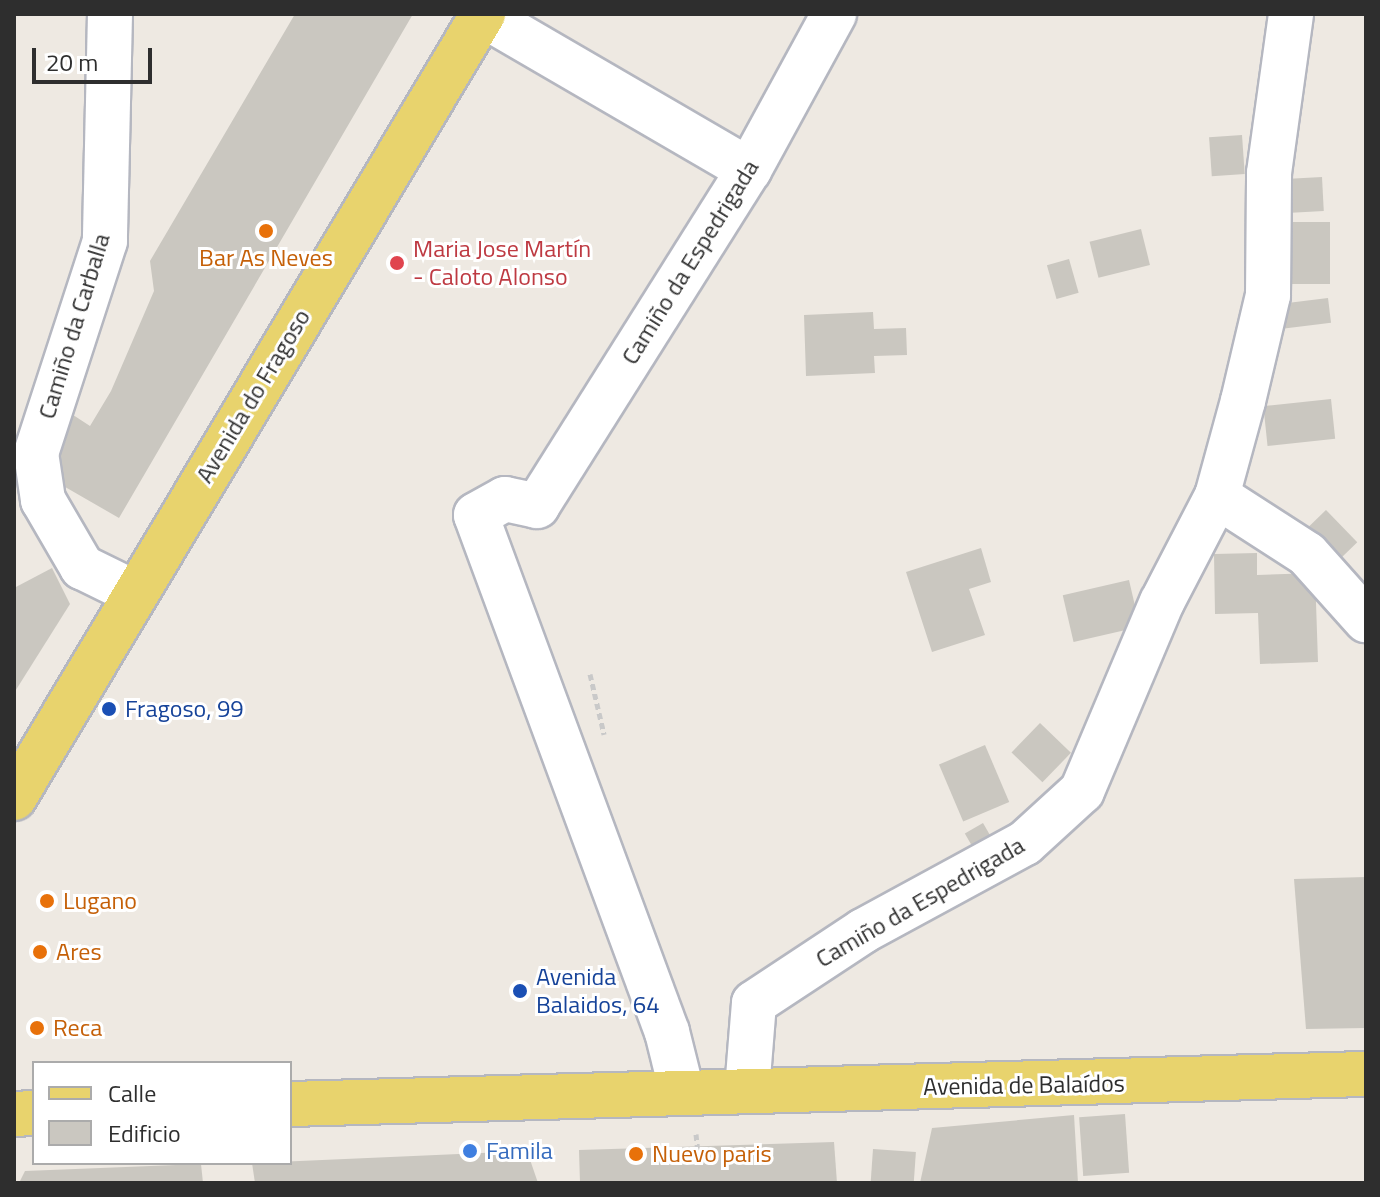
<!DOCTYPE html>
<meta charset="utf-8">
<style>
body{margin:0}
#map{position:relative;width:1380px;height:1197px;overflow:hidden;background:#eee9e2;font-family:"Titillium Web",sans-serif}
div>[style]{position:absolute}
.building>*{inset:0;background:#cac7c0;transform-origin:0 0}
.path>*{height:5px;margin-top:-2.5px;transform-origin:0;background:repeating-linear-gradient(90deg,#c9c9c9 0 6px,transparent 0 10px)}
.roads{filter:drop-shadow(2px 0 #b5b7c0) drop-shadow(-2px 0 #b5b7c0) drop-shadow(0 2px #b5b7c0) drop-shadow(0 -2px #b5b7c0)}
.minor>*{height:44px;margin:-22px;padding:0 22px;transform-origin:22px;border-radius:22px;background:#fff}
.major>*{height:44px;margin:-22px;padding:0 22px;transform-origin:22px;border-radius:22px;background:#e8d36d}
.dots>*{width:22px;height:22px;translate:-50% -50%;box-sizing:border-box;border:4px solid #fff;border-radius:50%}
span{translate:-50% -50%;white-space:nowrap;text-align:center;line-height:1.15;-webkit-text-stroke:6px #fff;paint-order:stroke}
.health-label{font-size:24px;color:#be3a42}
.left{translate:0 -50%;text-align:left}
.food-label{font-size:24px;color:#c56008}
.street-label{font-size:24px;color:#2e2e2e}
.transit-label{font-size:24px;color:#164399}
.shop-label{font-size:24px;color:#366cbe}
.frame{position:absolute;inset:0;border:16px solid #2e2e2e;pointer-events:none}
.legend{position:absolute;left:32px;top:1061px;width:260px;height:104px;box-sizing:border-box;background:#fff;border:2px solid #ababab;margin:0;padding:10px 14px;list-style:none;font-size:24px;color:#2e2e2e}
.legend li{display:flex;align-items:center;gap:16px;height:40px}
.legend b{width:40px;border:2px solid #ababab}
.scale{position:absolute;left:32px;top:48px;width:120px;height:36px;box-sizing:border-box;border:4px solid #2e2e2e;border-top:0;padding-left:10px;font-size:24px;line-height:28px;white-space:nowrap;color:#2e2e2e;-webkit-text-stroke:6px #fff;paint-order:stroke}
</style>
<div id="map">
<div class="building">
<div style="clip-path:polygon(295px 14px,413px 14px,119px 518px,53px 480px,67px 411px,90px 426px,111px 391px,154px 291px,150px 261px)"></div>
<div style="left:1242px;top:135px;width:39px;height:33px;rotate:86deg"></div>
<div style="left:1322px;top:177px;width:34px;height:37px;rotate:87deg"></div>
<div style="left:1330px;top:222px;width:62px;height:44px;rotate:90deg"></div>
<div style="left:1141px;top:229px;width:37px;height:53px;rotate:76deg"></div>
<div style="left:1069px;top:259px;width:35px;height:23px;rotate:74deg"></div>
<div style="left:1328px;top:298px;width:25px;height:47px;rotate:83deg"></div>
<div style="clip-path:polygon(873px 312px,874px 329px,906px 328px,907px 355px,874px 356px,875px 373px,806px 376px,804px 315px)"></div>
<div style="left:1331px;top:399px;width:40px;height:68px;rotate:84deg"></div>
<div style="left:1326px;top:510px;width:45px;height:33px;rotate:46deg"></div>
<div style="clip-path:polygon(981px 548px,991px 582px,969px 589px,985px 635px,932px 652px,906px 572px)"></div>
<div style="clip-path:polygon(1257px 553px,1257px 575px,1315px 573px,1318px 662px,1260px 664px,1258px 613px,1215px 614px,1214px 554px)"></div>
<div style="clip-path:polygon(52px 568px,70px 604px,14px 693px,14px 588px)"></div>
<div style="left:1129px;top:580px;width:48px;height:68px;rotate:77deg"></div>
<div style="left:1040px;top:723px;width:43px;height:41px;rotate:44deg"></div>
<div style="left:985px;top:745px;width:62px;height:50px;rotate:67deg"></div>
<div style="left:983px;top:823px;width:28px;height:21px;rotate:60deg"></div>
<div style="clip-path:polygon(1366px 877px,1366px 1028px,1306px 1029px,1294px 879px)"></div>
<div style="left:1125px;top:1114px;width:59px;height:46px;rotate:86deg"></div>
<div style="clip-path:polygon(1074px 1115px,1078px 1183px,920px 1183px,932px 1128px)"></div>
<div style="clip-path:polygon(834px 1142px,837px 1183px,580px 1183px,579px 1150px)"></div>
<div style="left:873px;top:1149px;width:43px;height:34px;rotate:4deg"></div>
<div style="clip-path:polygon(527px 1151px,538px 1183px,255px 1183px,252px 1163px)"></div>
<div style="clip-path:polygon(201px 1164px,203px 1183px,19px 1183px,25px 1171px)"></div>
</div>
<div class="path">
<div style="left:590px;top:674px;width:62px;rotate:76.9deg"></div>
<div style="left:696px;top:1134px;width:27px;rotate:84deg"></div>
</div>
<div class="roads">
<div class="minor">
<div style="left:110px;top:14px;width:227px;rotate:91.3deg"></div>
<div style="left:105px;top:241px;width:223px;rotate:108deg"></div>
<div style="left:36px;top:453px;width:48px;rotate:81.5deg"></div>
<div style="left:43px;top:500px;width:78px;rotate:59.8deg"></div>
<div style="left:82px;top:567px;width:59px;rotate:26.1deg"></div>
<div style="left:481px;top:14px;width:310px;rotate:30.2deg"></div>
<div style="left:1217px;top:496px;width:107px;rotate:32.8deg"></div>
<div style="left:1307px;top:554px;width:89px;rotate:48.2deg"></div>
<div style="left:747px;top:1090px;width:87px;rotate:-85.4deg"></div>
<div style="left:754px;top:1003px;width:131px;rotate:-33.4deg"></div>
<div style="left:863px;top:931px;width:184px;rotate:-28.5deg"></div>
<div style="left:1025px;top:843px;width:77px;rotate:-42.4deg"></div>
<div style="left:1082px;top:791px;width:205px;rotate:-67.1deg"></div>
<div style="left:1162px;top:602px;width:119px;rotate:-62.6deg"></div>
<div style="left:1217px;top:496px;width:98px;rotate:-74.7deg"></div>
<div style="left:1243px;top:401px;width:109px;rotate:-76.7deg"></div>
<div style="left:1268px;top:295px;width:122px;rotate:-89.5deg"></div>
<div style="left:1269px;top:173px;width:161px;rotate:-82.1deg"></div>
<div style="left:682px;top:1092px;width:62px;rotate:-104deg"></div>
<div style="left:667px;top:1032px;width:551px;rotate:-110.28deg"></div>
<div style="left:476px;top:515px;width:33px;rotate:-29deg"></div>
<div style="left:505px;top:499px;width:33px;rotate:12deg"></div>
<div style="left:537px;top:506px;width:397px;rotate:-57.8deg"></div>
<div style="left:749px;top:170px;width:178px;rotate:-61.4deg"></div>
</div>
<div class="major">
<div style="left:14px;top:798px;width:914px;rotate:-59.11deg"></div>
<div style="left:290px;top:1104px;width:1076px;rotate:-1.6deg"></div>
<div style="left:14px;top:1114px;width:20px;rotate:-3deg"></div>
</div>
</div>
<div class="dots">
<div style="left:266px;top:231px;background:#e8710a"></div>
<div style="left:397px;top:263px;background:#e0444e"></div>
<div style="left:109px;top:709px;background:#1a4fb4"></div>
<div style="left:47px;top:901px;background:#e8710a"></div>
<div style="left:40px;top:952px;background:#e8710a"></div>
<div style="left:520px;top:991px;background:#1a4fb4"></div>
<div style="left:37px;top:1028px;background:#e8710a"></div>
<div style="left:470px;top:1151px;background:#3f7fe0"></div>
<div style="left:636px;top:1154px;background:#e8710a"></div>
</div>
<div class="health-label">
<span class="left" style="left:413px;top:263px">Maria Jose Martín<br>- Caloto Alonso</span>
</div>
<div class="food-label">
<span style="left:266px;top:258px">Bar As Neves</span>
<span class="left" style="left:63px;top:901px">Lugano</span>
<span class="left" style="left:56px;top:952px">Ares</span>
<span class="left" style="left:53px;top:1028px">Reca</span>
<span class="left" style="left:652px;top:1154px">Nuevo paris</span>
</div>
<div class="street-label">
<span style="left:690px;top:262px;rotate:-58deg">Camiño da Espedrigada</span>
<span style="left:74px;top:326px;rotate:-73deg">Camiño da Carballa</span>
<span style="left:253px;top:396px;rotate:-59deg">Avenida do Fragoso</span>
<span style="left:920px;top:902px;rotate:-30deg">Camiño da Espedrigada</span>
<span style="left:1024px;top:1085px;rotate:-1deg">Avenida de Balaídos</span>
</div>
<div class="transit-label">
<span class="left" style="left:125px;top:709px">Fragoso, 99</span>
<span class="left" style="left:536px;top:991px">Avenida<br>Balaidos, 64</span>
</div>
<div class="shop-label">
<span class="left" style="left:486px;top:1151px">Famila</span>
</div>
<div class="frame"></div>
<ul class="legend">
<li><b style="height:10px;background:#e8d36d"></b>Calle</li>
<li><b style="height:22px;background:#cac7c0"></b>Edificio</li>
</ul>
<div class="scale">20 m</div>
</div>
